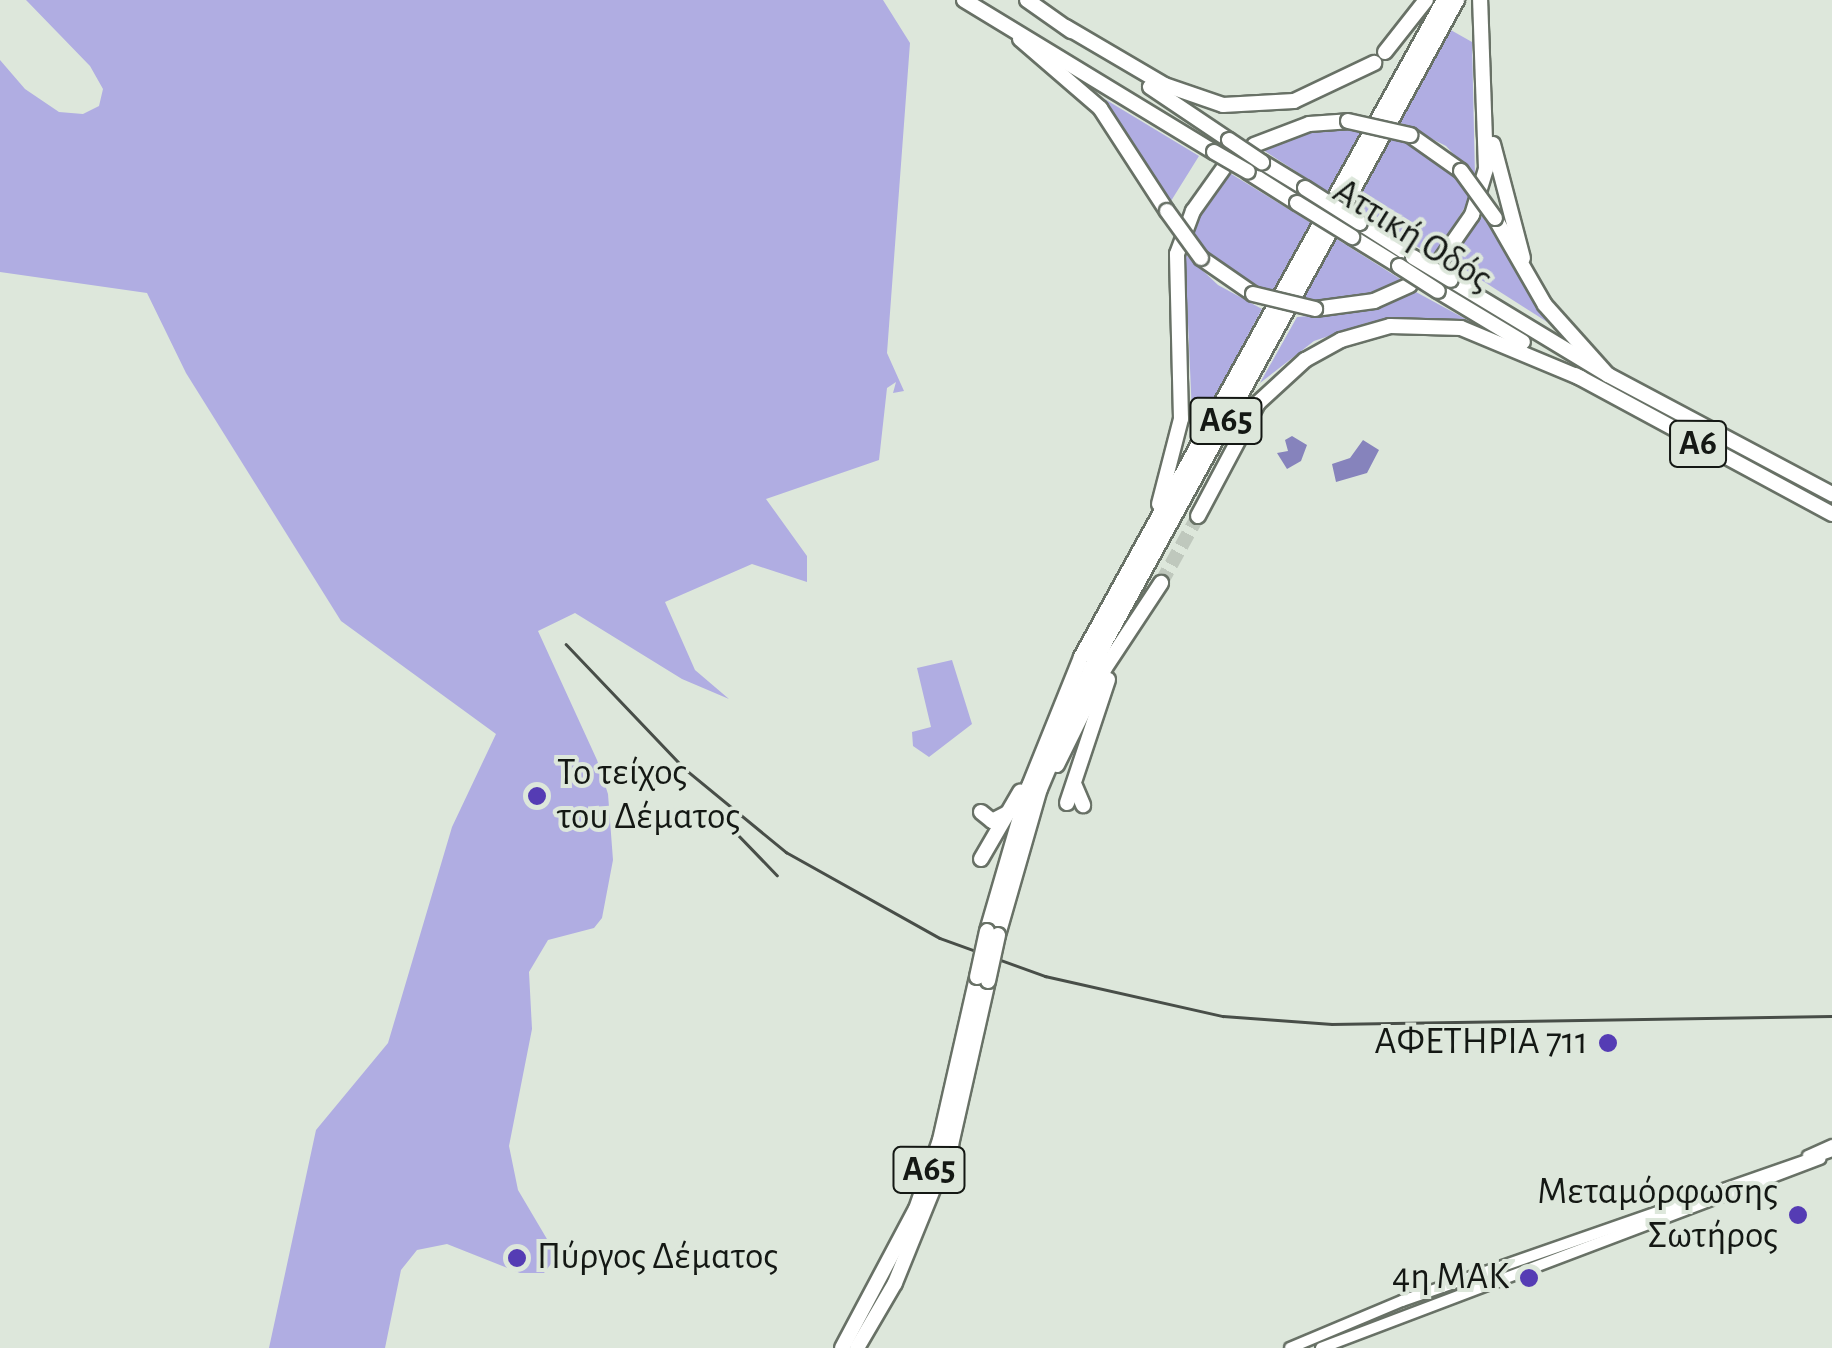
<!DOCTYPE html>
<meta charset="utf-8">
<style>
body{margin:0}
#map{position:relative;width:1832px;height:1348px;overflow:hidden;background:#dde7db;font-family:"Alegreya Sans",sans-serif}
div>[style]{position:absolute}
.green>*{inset:0;background:#b0ade2}
.water>*{inset:0;background:#8683bc}
.motorway-tunnel>*{height:14px;margin-top:-7px;transform-origin:0;background:repeating-linear-gradient(90deg,#bfc8bd 0 14px,transparent 0 21px)}
.roads{filter:drop-shadow(2px 0 #687166) drop-shadow(-2px 0 #687166) drop-shadow(0 2px #687166) drop-shadow(0 -2px #687166)}
.tertiary>*{height:9px;margin:-4.5px;padding:0 4.5px;transform-origin:4.5px;border-radius:4.5px;background:#fff}
.secondary>*{height:10px;margin:-5px;padding:0 5px;transform-origin:5px;border-radius:5px;background:#fff}
.motorway>*{height:14px;margin:-7px;padding:0 7px;transform-origin:7px;border-radius:7px;background:#fff}
.rail>*{height:2.5px;margin:-1.25px;padding:0 1.25px;transform-origin:1.25px;border-radius:1.25px;background:#484e48}
.bridges{filter:drop-shadow(2px 0 #687166) drop-shadow(-2px 0 #687166) drop-shadow(0 2px #687166) drop-shadow(0 -2px #687166)}
.motorway-bridge>*{height:14px;margin:-7px;padding:0 7px;transform-origin:7px;border-radius:7px;background:#fff}
.dots>*{width:28px;height:28px;translate:-50% -50%;box-sizing:border-box;border:5px solid #dde7db;border-radius:50%}
span{translate:-50% -50%;white-space:nowrap;text-align:center;line-height:1.15;-webkit-text-stroke:8px #dde7db;paint-order:stroke}
.shield-label span{padding:2px 8px;background:#dde7db;border:2px solid;border-radius:8px;-webkit-text-stroke-width:0}
.shield-label{font-size:35px;color:#141814;font-weight:700}
.street-label{font-size:38px;color:#141814}
.poi-label{font-size:38px;color:#141814}
.left{translate:0 -50%;text-align:left}
.right{translate:-100% -50%;text-align:right}
</style>
<div id="map">
<div class="green">
<div style="clip-path:polygon(26px 0,883px 0,910px 43px,887px 353px,904px 391px,893px 393px,896px 382px,887px 388px,879px 460px,766px 499px,807px 556px,807px 582px,752px 564px,665px 602px,695px 670px,729px 699px,682px 679px,575px 613px,538px 631px,597px 760px,608px 794px,613px 860px,602px 918px,594px 928px,548px 940px,529px 972px,532px 1029px,509px 1146px,518px 1190px,557px 1256px,544px 1273px,520px 1273px,447px 1244px,417px 1250px,401px 1270px,385px 1348px,269px 1348px,316px 1130px,388px 1043px,452px 827px,496px 734px,341px 621px,186px 373px,147px 293px,0 272px,0 60px,25px 89px,59px 112px,83px 114px,99px 106px,103px 89px,90px 66px)"></div>
<div style="clip-path:polygon(1449px 29px,1472px 42px,1475px 177px,1446px 146px,1399px 122px)"></div>
<div style="clip-path:polygon(1103px 98px,1199px 156px,1171px 201px,1135px 145px)"></div>
<div style="clip-path:polygon(1322px 127px,1364px 127px,1328px 192px,1260px 148px)"></div>
<div style="clip-path:polygon(1392px 134px,1447px 166px,1473px 194px,1434px 257px,1352px 206px)"></div>
<div style="clip-path:polygon(1228px 172px,1311px 223px,1271px 295px,1203px 253px,1188px 233px)"></div>
<div style="clip-path:polygon(1482px 216px,1500px 242px,1552px 325px,1450px 260px)"></div>
<div style="clip-path:polygon(1335px 238px,1405px 282px,1336px 303px,1299px 302px)"></div>
<div style="clip-path:polygon(1185px 254px,1218px 285px,1262px 309px,1193px 437px)"></div>
<div style="clip-path:polygon(1416px 292px,1482px 328px,1445px 319px,1370px 322px,1314px 341px,1260px 383px,1297px 317px,1359px 312px)"></div>
<div style="clip-path:polygon(952px 660px,972px 724px,929px 757px,913px 746px,912px 732px,931px 727px,917px 668px)"></div>
</div>
<div class="water">
<div style="clip-path:polygon(1292px 436px,1307px 445px,1301px 461px,1287px 469px,1277px 453px,1288px 451px,1285px 440px)"></div>
<div style="clip-path:polygon(1363px 440px,1379px 450px,1367px 473px,1336px 482px,1332px 464px,1350px 458px)"></div>
</div>
<div class="motorway-tunnel">
<div style="left:1161px;top:583px;width:77px;rotate:-61.1deg"></div>
</div>
<div class="roads">
<div class="tertiary">
<div style="left:1807px;top:1155px;width:27px;rotate:-24deg"></div>
</div>
<div class="secondary">
<div style="left:1290px;top:1348px;width:121px;rotate:-22.8deg"></div>
<div style="left:1402px;top:1301px;width:455px;rotate:-19.2deg"></div>
<div style="left:1321px;top:1348px;width:534px;rotate:-20.74deg"></div>
</div>
<div class="motorway">
<div style="left:964px;top:0;width:293px;rotate:31.3deg"></div>
<div style="left:1027px;top:0;width:54px;rotate:35.2deg"></div>
<div style="left:1066px;top:27px;width:115px;rotate:30.4deg"></div>
<div style="left:1165px;top:85px;width:61px;rotate:19deg"></div>
<div style="left:1223px;top:105px;width:71px;rotate:-3.2deg"></div>
<div style="left:1294px;top:101px;width:89px;rotate:-25.4deg"></div>
<div style="left:1020px;top:39px;width:106px;rotate:40.8deg"></div>
<div style="left:1100px;top:108px;width:123px;rotate:57deg"></div>
<div style="left:1385px;top:52px;width:66px;rotate:-51.7deg"></div>
<div style="left:1150px;top:87px;width:95px;rotate:33.9deg"></div>
<div style="left:1410px;top:135px;width:62px;rotate:35.2deg"></div>
<div style="left:1493px;top:144px;width:118px;rotate:75.3deg"></div>
<div style="left:1254px;top:145px;width:59px;rotate:-20.9deg"></div>
<div style="left:1309px;top:124px;width:39px;rotate:-4deg"></div>
<div style="left:1262px;top:162px;width:50px;rotate:31.2deg"></div>
<div style="left:1248px;top:172px;width:58px;rotate:32.3deg"></div>
<div style="left:1495px;top:218px;width:100px;rotate:60.1deg"></div>
<div style="left:1545px;top:305px;width:93px;rotate:48.1deg"></div>
<div style="left:1360px;top:223px;width:63px;rotate:32.7deg"></div>
<div style="left:1352px;top:237px;width:55px;rotate:31.7deg"></div>
<div style="left:1201px;top:258px;width:63px;rotate:34.7deg"></div>
<div style="left:1440px;top:261px;width:56px;rotate:-55.2deg"></div>
<div style="left:1472px;top:215px;width:48px;rotate:-73.1deg"></div>
<div style="left:1486px;top:169px;width:169px;rotate:-92deg"></div>
<div style="left:1451px;top:280px;width:184px;rotate:31.2deg"></div>
<div style="left:1608px;top:375px;width:254px;rotate:28deg"></div>
<div style="left:1438px;top:291px;width:99px;rotate:31deg"></div>
<div style="left:1315px;top:309px;width:60px;rotate:-7.7deg"></div>
<div style="left:1374px;top:301px;width:39px;rotate:-24deg"></div>
<div style="left:1575px;top:375px;width:292px;rotate:28.4deg"></div>
<div style="left:1159px;top:504px;width:88px;rotate:-75.5deg"></div>
<div style="left:1181px;top:419px;width:165px;rotate:-91.4deg"></div>
<div style="left:1177px;top:254px;width:46px;rotate:-69.6deg"></div>
<div style="left:1193px;top:211px;width:52px;rotate:-54.5deg"></div>
<div style="left:1198px;top:516px;width:128px;rotate:-62deg"></div>
<div style="left:1258px;top:403px;width:64px;rotate:-42.5deg"></div>
<div style="left:1305px;top:360px;width:41px;rotate:-29.1deg"></div>
<div style="left:1341px;top:340px;width:51px;rotate:-15.9deg"></div>
<div style="left:1390px;top:326px;width:71px;rotate:1.6deg"></div>
<div style="left:1461px;top:328px;width:130px;rotate:22.6deg"></div>
<div style="left:1057px;top:765px;width:108px;rotate:-63.7deg"></div>
<div style="left:1105px;top:668px;width:102px;rotate:-56.6deg"></div>
<div style="left:1075px;top:786px;width:21px;rotate:67deg"></div>
<div style="left:1067px;top:803px;width:130px;rotate:-71.6deg"></div>
<div style="left:981px;top:812px;width:14px;rotate:39deg"></div>
<div style="left:992px;top:821px;width:18px;rotate:-27deg"></div>
<div style="left:981px;top:859px;width:78px;rotate:-59.8deg"></div>
<div style="left:987px;top:931px;width:151px;rotate:-73.8deg"></div>
<div style="left:1029px;top:786px;width:139px;rotate:-68deg"></div>
<div style="left:1081px;top:657px;width:751px;rotate:-61.08deg"></div>
<div style="left:998px;top:935px;width:152px;rotate:-74deg"></div>
<div style="left:1040px;top:789px;width:131px;rotate:-67.1deg"></div>
<div style="left:1091px;top:668px;width:762px;rotate:-61.28deg"></div>
<div style="left:842px;top:1348px;width:157px;rotate:-62deg"></div>
<div style="left:916px;top:1209px;width:73px;rotate:-70.8deg"></div>
<div style="left:940px;top:1140px;width:167px;rotate:-77.2deg"></div>
<div style="left:857px;top:1348px;width:75px;rotate:-59.7deg"></div>
<div style="left:895px;top:1283px;width:149px;rotate:-67.9deg"></div>
<div style="left:951px;top:1145px;width:168px;rotate:-77.3deg"></div>
</div>
</div>
<div class="rail">
<div style="left:566px;top:644px;width:173px;rotate:46.4deg"></div>
<div style="left:685px;top:769px;width:131px;rotate:39.4deg"></div>
<div style="left:786px;top:852px;width:176px;rotate:29.2deg"></div>
<div style="left:940px;top:938px;width:112px;rotate:19.9deg"></div>
<div style="left:1045px;top:976px;width:182px;rotate:12.7deg"></div>
<div style="left:1223px;top:1016px;width:109px;rotate:4.2deg"></div>
<div style="left:1332px;top:1024px;width:500px;rotate:-0.92deg"></div>
<div style="left:718px;top:814px;width:85px;rotate:46deg"></div>
</div>
<div class="bridges">
<div class="motorway-bridge">
<div style="left:1348px;top:121px;width:64px;rotate:12.7deg"></div>
<div style="left:1229px;top:140px;width:40px;rotate:34deg"></div>
<div style="left:1214px;top:152px;width:39px;rotate:30deg"></div>
<div style="left:1461px;top:171px;width:58px;rotate:54.1deg"></div>
<div style="left:1305px;top:188px;width:65px;rotate:32.5deg"></div>
<div style="left:1297px;top:203px;width:65px;rotate:31.7deg"></div>
<div style="left:1167px;top:211px;width:58px;rotate:54.1deg"></div>
<div style="left:1413px;top:257px;width:44px;rotate:31.2deg"></div>
<div style="left:1399px;top:266px;width:46px;rotate:32.7deg"></div>
<div style="left:1253px;top:294px;width:64px;rotate:13.6deg"></div>
<div style="left:977px;top:977px;width:47px;rotate:-77.7deg"></div>
<div style="left:988px;top:981px;width:47px;rotate:-77.7deg"></div>
</div>
</div>
<div class="dots">
<div style="left:537px;top:796px;background:#553cb4"></div>
<div style="left:1608px;top:1043px;background:#553cb4"></div>
<div style="left:1798px;top:1215px;background:#553cb4"></div>
<div style="left:517px;top:1258px;background:#553cb4"></div>
<div style="left:1529px;top:1278px;background:#553cb4"></div>
</div>
<div class="shield-label">
<span style="left:1226px;top:421px">Α65</span>
<span style="left:1698px;top:444px">Α6</span>
<span style="left:929px;top:1170px">Α65</span>
</div>
<div class="street-label">
<span style="left:1412px;top:236px;rotate:32deg">Αττική Οδός</span>
</div>
<div class="poi-label">
<span class="left" style="left:557px;top:796px">Το τείχος<br>του Δέματος</span>
<span class="right" style="left:1588px;top:1043px">ΑΦΕΤΗΡΙΑ 711</span>
<span class="right" style="left:1778px;top:1215px">Μεταμόρφωσης<br>Σωτήρος</span>
<span class="left" style="left:537px;top:1258px">Πύργος Δέματος</span>
<span class="right" style="left:1509px;top:1278px">4η MAK</span>
</div>
</div>
